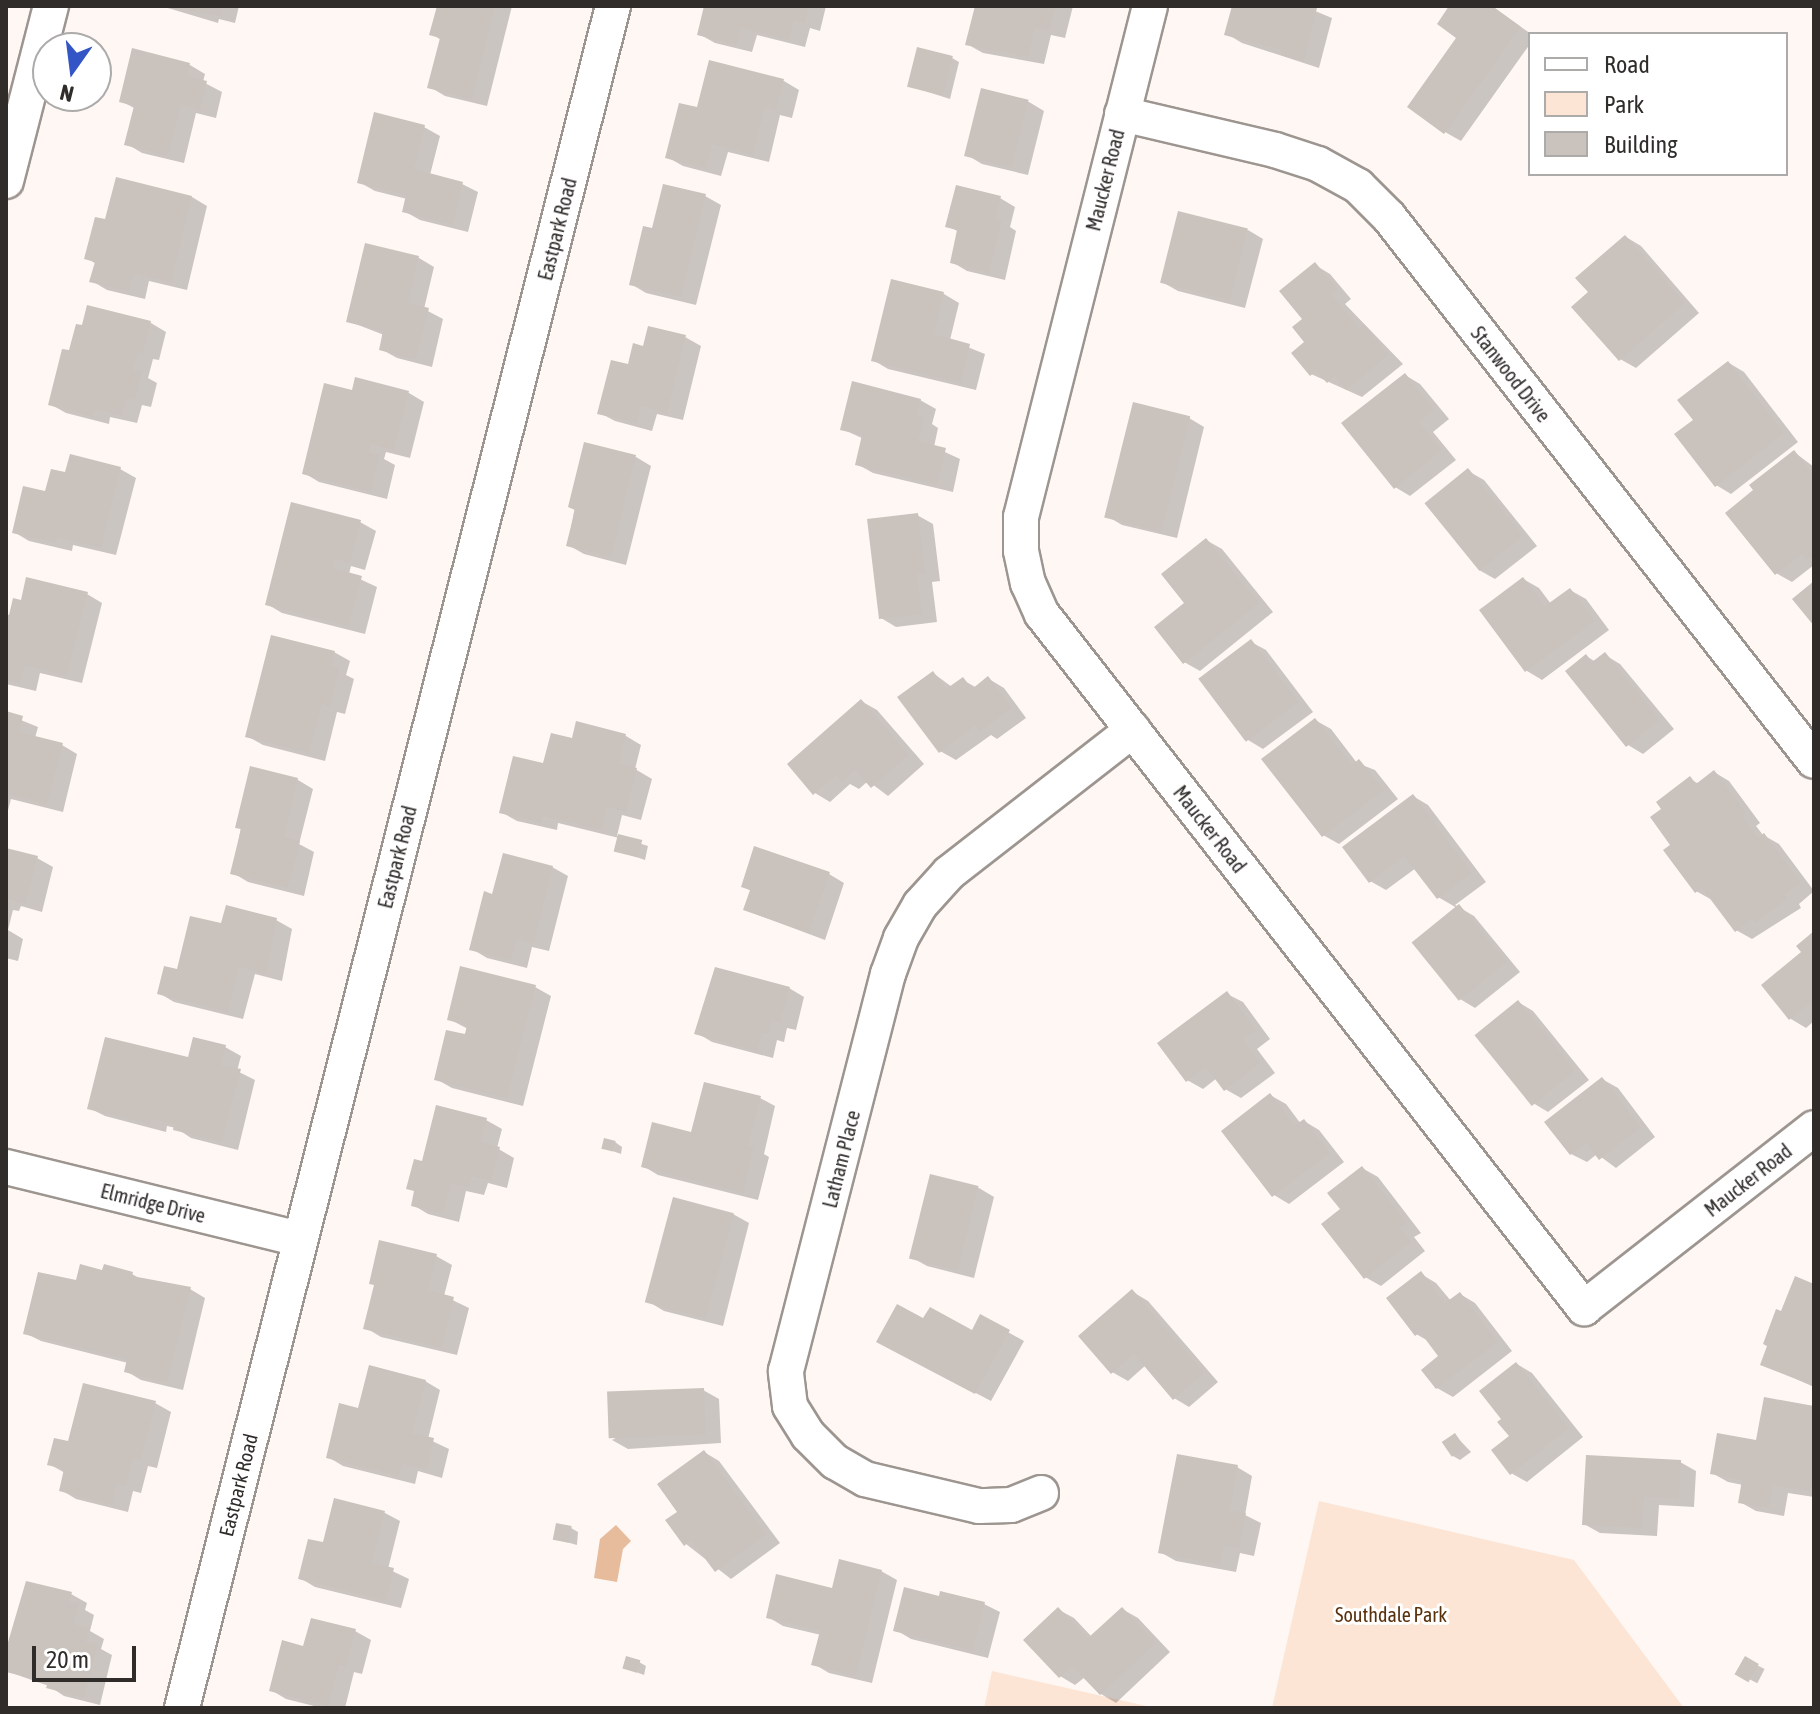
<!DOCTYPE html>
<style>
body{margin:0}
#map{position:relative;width:1820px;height:1714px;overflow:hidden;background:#fef7f3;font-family:"Asap Condensed",sans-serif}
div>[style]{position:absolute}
.green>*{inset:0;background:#fde5d5}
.water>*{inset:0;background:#e7bc9d}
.shadow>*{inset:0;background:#0003;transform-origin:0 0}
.building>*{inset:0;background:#cac2bc;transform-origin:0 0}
.roads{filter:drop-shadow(2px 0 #9d9590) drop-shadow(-2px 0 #9d9590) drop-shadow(0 2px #9d9590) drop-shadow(0 -2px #9d9590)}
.minor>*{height:34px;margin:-17px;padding:0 17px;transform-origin:17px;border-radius:17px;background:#fff}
span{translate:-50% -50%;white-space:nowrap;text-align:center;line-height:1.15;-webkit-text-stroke:6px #fff;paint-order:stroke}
.street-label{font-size:20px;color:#2f2c2a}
.park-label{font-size:20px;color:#59310d}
.frame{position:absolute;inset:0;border:8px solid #2f2c2a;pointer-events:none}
.legend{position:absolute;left:1528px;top:32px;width:260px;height:144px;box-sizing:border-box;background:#fff;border:2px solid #acabaa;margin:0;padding:10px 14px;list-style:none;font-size:24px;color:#2f2c2a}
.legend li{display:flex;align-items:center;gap:16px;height:40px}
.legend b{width:40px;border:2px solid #acabaa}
.north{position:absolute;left:32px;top:32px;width:80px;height:80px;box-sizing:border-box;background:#fff;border:2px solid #acabaa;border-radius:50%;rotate:194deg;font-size:22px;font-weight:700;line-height:32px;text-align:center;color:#2f2c2a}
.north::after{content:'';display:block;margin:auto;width:28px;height:36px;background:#3355c5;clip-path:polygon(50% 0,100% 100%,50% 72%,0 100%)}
.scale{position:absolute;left:32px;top:1646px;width:104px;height:36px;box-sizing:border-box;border:4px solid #2f2c2a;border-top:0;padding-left:10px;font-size:24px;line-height:28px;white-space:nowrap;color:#2f2c2a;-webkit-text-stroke:6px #fff;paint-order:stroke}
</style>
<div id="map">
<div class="green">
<div style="clip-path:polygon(1319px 1501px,1574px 1560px,1684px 1708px,1272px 1708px)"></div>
<div style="clip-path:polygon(992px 1671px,1155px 1708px,984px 1708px)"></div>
</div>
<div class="water">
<div style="clip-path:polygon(616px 1525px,631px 1541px,623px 1549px,617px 1582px,594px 1578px,600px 1539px)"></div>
</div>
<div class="shadow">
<div style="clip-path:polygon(161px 6px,239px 6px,235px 23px,219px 19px,218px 23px)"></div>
<div style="clip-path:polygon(439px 6px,512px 6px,487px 106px,445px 96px,430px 87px,441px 40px,432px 34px)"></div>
<div style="clip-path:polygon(707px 6px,826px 6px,820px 31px,810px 28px,805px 47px,757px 35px,752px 52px,715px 43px,699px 34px)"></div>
<div style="clip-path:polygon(977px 6px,1073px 6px,1065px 38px,1051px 35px,1044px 64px,983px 53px,967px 44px)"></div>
<div style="clip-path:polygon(1234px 6px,1303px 6px,1332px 18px,1319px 68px,1242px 43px,1227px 34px)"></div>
<div style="clip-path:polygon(1452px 6px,1492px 6px,1531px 34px,1530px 44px,1461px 141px,1445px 132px,1459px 38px)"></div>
<div style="clip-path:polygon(133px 51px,190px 65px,205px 74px,203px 82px,222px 92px,216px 118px,196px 113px,184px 163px,142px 153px,127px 144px,136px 109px,121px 101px)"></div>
<div style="clip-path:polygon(952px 58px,959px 62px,950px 99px,909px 86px)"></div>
<div style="clip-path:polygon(710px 63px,784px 81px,799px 90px,792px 118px,780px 115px,769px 162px,728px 152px,721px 176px,683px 166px,667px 157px,698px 109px)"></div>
<div style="clip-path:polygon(983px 91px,1029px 102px,1044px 111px,1028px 175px,982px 164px,967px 155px)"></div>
<div style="clip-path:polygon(424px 127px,440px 136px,430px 175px,462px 184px,478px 192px,468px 232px,420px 220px,404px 211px,407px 199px,375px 191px,359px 182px)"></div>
<div style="clip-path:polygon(705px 196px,721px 205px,696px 305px,646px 293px,631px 284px,654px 231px)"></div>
<div style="clip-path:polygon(192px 197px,207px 206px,187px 290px,149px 281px,145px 299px,107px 290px,92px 281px,96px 264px,87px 258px,107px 222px)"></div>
<div style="clip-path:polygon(1000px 198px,1015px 207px,1010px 227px,1016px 231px,1005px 280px,967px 271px,952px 262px,959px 232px,948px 226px)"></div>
<div style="clip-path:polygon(1248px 230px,1263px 239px,1245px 308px,1178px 291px,1162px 282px)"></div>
<div style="clip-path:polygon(1626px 237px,1641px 246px,1699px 313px,1636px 368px,1620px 359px,1590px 293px)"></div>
<div style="clip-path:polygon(367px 245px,419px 258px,434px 267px,424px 309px,443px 319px,432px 367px,397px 358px,381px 349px,384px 335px,348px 321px)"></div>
<div style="clip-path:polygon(1315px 265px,1330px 274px,1351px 299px,1345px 304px,1403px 364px,1362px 397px,1311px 374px,1305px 319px)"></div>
<div style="clip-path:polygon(892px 281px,944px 294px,959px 303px,950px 340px,985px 354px,976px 390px,888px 369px,873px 360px)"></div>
<div style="clip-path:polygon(89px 308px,151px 323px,166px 332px,159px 360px,153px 359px,148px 378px,157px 383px,151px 407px,142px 405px,137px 423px,110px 417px,109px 424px,66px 413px,50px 404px)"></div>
<div style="clip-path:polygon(685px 337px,701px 346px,683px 420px,657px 414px,652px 431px,615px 421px,600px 413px,644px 348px)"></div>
<div style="clip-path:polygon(1729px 363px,1744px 372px,1798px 442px,1731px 494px,1716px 485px,1696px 420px)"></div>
<div style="clip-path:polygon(1405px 375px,1420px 384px,1449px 419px,1433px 432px,1456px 460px,1410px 496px,1395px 487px)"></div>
<div style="clip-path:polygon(356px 380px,409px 393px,424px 402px,410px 458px,386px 452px,384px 459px,395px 465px,387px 499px,319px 482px,304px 473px,353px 392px)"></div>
<div style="clip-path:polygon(920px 400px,936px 409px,932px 424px,938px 428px,934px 447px,960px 459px,953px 492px,873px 473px,857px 464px,864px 439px,842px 429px)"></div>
<div style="clip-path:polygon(1189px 418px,1204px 427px,1177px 538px,1122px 525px,1107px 516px)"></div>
<div style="clip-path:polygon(586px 445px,636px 457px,651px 466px,626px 565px,584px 554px,568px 545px)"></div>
<div style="clip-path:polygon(1794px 452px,1814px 467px,1814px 565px,1792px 582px,1776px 573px,1756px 491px)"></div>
<div style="clip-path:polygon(120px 469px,136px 478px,116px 555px,73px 545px,72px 551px,29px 541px,14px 532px,67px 475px)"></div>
<div style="clip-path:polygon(1468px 471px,1484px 480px,1537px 546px,1495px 579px,1479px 570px)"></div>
<div style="clip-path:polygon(917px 515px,933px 524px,940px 581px,932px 582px,937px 622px,896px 627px,881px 618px)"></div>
<div style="clip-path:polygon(360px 522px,376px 531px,365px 570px,351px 566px,349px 574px,377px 587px,365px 634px,282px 613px,267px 604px)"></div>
<div style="clip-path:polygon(1206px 540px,1222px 549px,1273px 612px,1200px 671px,1184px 662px,1187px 603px)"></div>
<div style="clip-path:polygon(1523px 579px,1539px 588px,1551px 604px,1570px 590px,1586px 599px,1609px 630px,1542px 680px,1527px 671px)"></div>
<div style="clip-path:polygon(87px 594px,102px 603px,82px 683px,40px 673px,36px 691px,6px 684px,6px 616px,11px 617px,22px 602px)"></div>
<div style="clip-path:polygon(1251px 642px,1266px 650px,1313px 712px,1263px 749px,1248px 740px)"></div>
<div style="clip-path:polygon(334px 652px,350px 661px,346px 675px,354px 679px,345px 714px,337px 712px,325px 761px,263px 745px,247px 736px)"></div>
<div style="clip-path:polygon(1605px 655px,1620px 664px,1674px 729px,1643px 754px,1628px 745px,1586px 656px,1596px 662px)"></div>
<div style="clip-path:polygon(933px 673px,952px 687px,963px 680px,977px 688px,989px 679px,1004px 688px,1026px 718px,997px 739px,991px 735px,956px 760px,940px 751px)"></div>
<div style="clip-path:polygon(861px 701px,877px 710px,924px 764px,888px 796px,868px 781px,859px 789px,850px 784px,830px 802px,815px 793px)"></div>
<div style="clip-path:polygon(6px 714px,38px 727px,35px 738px,62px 745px,77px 754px,63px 812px,11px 799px,6px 818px)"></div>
<div style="clip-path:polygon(1315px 720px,1331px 729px,1357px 763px,1375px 770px,1398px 799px,1339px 844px,1323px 835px)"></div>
<div style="clip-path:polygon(626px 736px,641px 745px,635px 769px,652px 779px,641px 820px,622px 815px,617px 836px,648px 846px,645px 860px,616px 850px,619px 838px,558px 823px,557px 830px,517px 821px,501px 812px,544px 766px,574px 741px)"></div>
<div style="clip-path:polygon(251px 769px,298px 780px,313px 789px,299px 844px,314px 852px,304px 896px,248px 882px,233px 873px)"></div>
<div style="clip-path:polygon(1714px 772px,1729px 781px,1760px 823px,1756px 826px,1763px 835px,1779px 844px,1814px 891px,1799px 904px,1801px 908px,1752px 939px,1736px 930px,1712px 900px,1696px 891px,1673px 845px,1690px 779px,1699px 784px)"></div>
<div style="clip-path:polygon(1413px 796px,1428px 805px,1486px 882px,1455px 905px,1474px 916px,1520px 972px,1475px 1008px,1460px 999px,1457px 908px,1438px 897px,1416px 868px,1386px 890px,1370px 881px)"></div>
<div style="clip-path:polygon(6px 850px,37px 858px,53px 867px,42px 912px,21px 906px,19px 911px,13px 910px,8px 930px,23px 939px,18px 961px,6px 958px)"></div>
<div style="clip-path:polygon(552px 867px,568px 876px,549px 951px,532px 947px,527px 968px,487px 958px,472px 949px,494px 896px)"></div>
<div style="clip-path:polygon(829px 874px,844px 883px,825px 940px,745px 910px,751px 891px,743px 886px)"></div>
<div style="clip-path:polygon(276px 920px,292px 929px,282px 981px,255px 974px,243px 1019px,174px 1002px,159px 993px,223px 926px)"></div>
<div style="clip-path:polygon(1814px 935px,1814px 1021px,1806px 1028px,1791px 1019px,1763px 986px,1804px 953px)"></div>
<div style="clip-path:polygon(535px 987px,551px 996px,523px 1106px,452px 1088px,436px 1079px,468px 1029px,449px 1019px)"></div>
<div style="clip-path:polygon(789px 988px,804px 997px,796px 1030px,787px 1028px,784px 1042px,777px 1040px,773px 1058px,712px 1042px,697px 1033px)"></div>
<div style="clip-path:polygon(1227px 994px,1243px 1002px,1270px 1039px,1257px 1049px,1275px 1073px,1241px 1098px,1225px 1089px,1217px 1078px,1203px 1089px,1187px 1080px)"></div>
<div style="clip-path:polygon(1518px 1002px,1533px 1011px,1589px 1080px,1548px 1112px,1533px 1103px)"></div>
<div style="clip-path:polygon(225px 1047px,241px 1056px,237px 1071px,255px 1080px,238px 1150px,191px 1138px,176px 1128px,167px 1126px,166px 1132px,105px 1116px,89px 1108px)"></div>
<div style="clip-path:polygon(1602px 1079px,1618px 1088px,1655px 1137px,1616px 1168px,1597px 1154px,1587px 1162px,1571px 1154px)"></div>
<div style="clip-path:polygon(1270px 1095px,1286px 1104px,1301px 1124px,1304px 1121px,1319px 1130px,1344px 1162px,1289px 1204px,1274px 1195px)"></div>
<div style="clip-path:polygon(760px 1098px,775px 1106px,764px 1154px,769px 1157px,758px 1200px,658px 1175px,643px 1166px)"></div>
<div style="clip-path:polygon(486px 1120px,502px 1129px,497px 1148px,514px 1158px,507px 1188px,488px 1183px,484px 1195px,466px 1191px,459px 1222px,428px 1214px,413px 1205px,424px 1164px)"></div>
<div style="clip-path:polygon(615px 1142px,622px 1147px,621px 1154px,604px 1148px)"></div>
<div style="clip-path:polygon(1362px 1168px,1378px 1177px,1421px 1233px,1414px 1237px,1425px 1251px,1381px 1286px,1365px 1277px,1343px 1210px)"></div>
<div style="clip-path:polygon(931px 1176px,979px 1188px,994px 1197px,974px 1278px,927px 1266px,911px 1257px)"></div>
<div style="clip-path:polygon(733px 1214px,749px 1223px,723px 1326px,664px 1311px,649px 1302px)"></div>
<div style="clip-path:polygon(436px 1256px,452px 1265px,444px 1296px,469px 1308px,457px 1355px,381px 1337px,366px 1328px)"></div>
<div style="clip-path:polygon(104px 1272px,132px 1274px,144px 1281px,190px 1289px,205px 1298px,183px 1390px,141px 1380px,126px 1371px,128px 1363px,41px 1341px,25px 1333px)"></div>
<div style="clip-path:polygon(1421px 1274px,1436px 1283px,1451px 1301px,1460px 1294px,1475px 1303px,1512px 1351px,1453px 1397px,1437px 1388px,1441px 1357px,1430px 1342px,1416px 1334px)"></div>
<div style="clip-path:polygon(1814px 1286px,1814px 1387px,1762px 1364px,1782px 1314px)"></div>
<div style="clip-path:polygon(1133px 1292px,1148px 1301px,1218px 1382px,1189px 1407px,1174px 1398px,1146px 1365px,1128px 1381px,1112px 1372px)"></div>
<div style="clip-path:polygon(981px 1317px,1024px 1341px,991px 1401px,894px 1350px,924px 1321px,973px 1332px)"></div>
<div style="clip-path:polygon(1517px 1364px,1532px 1373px,1583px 1437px,1527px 1482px,1511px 1473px,1512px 1437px,1504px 1419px)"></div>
<div style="clip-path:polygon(425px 1381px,440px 1390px,428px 1439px,449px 1449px,442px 1478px,418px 1471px,415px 1484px,343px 1466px,328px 1457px,359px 1410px)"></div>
<div style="clip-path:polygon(703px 1390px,719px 1399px,721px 1443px,628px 1449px,612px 1440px)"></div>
<div style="clip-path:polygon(155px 1403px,171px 1412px,157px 1468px,148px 1466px,141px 1493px,133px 1491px,128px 1512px,76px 1499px,61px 1490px,65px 1473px,49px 1464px,69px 1443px)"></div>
<div style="clip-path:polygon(1814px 1408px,1814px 1497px,1788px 1493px,1784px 1516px,1756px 1511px,1740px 1502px,1743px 1485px,1728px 1482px,1712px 1473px)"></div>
<div style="clip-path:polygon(1455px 1435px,1471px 1452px,1460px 1460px,1453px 1456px)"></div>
<div style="clip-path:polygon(704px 1452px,719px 1461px,780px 1543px,731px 1579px,686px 1544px,680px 1512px)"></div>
<div style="clip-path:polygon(1680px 1462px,1696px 1471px,1694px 1507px,1659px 1505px,1657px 1536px,1600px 1533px,1584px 1524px)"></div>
<div style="clip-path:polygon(1237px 1467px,1252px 1476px,1245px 1515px,1261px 1523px,1254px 1556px,1240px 1553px,1236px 1572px,1176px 1561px,1160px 1552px)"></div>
<div style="clip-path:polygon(335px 1500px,385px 1513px,400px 1521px,388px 1569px,409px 1579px,401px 1608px,315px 1587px,300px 1578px,324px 1545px)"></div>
<div style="clip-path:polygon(571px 1528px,578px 1532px,577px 1545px,555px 1539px)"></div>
<div style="clip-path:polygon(881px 1571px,897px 1580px,872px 1683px,829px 1673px,814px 1664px,821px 1635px,783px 1626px,768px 1617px)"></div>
<div style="clip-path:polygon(71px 1594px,87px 1603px,85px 1610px,94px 1615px,90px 1631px,104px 1639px,101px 1649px,112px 1655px,100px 1705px,64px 1696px,49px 1686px,6px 1671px,6px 1659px)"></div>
<div style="clip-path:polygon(940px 1598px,984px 1604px,1000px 1612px,988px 1658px,911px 1639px,896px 1630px)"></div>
<div style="clip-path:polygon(1122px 1609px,1138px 1618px,1170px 1652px,1116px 1703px,1101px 1694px,1085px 1677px,1075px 1685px,1060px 1676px,1059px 1610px,1074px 1618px,1092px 1637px)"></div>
<div style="clip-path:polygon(355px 1631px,371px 1640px,362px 1674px,354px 1672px,345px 1708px,322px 1708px,286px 1699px,271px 1690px,305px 1648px)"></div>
<div style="left:1745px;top:1659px;width:22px;height:16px;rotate:27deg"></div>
<div style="clip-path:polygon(639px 1662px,646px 1666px,644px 1675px,625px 1668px)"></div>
</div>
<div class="building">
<div style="clip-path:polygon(222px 6px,220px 16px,167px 7px,167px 6px)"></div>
<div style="clip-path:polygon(437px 6px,495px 6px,472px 99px,427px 88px,440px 38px,429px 35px)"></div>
<div style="clip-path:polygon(704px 6px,809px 6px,805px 23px,794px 21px,789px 40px,741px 28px,737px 45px,697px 35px)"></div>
<div style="clip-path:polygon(975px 6px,1056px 6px,1049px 31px,1035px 27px,1028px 57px,965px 45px)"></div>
<div style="clip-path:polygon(1232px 6px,1317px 8px,1304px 61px,1281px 55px,1282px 50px,1224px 35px)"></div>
<div style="clip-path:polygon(1449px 6px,1492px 6px,1521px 27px,1444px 134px,1407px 107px,1456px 38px,1437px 24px)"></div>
<div style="left:917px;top:47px;width:37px;height:41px;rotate:14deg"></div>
<div style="clip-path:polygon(132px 48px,190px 63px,187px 76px,207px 81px,200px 110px,181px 105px,168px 156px,124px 145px,134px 106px,119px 102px)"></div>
<div style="clip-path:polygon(709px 60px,784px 79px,776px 110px,765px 107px,753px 155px,712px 144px,706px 169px,665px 158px,679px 103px,697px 107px)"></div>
<div style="left:981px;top:88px;width:49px;height:70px;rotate:14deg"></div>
<div style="clip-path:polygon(374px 112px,425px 125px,414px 169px,463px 182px,453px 225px,402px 212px,406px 195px,357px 183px)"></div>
<div style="clip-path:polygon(116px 177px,192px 196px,171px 282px,134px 274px,129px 291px,89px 282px,95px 262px,84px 259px,95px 217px,105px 219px)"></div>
<div style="clip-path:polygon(663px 184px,706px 194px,681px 297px,629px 285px,643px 226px,652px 228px)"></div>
<div style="clip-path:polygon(956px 185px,1001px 196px,995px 219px,1002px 220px,989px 273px,950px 263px,957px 230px,945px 227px)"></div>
<div style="left:1178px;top:211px;width:72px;height:74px;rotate:14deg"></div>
<div style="clip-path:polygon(1625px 235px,1685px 303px,1619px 361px,1571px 307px,1588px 292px,1575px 278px)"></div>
<div style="clip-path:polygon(365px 243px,419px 256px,408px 303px,429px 308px,416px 360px,379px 350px,383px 331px,346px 322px)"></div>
<div style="clip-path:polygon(1315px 262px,1337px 289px,1331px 294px,1359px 328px,1363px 324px,1389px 355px,1346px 390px,1335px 376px,1327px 383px,1316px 371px,1310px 376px,1291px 353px,1304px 342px,1292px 327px,1302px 319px,1279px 291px)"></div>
<div style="clip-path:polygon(891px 279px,944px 292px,934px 334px,970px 344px,961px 383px,871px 361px)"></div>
<div style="clip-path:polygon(87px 305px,151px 321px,143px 353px,138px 352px,133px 370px,142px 372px,135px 400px,126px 398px,122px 416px,95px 409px,93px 417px,48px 405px,62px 349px,69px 350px,76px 324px,82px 325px)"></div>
<div style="clip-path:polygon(648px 326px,686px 335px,667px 413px,641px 406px,637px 423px,597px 414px,611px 360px,628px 364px,633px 343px,643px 346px)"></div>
<div style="clip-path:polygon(1728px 361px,1784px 433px,1715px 487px,1674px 434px,1693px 420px,1677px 400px)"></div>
<div style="clip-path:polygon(1405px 373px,1434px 410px,1419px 422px,1442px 450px,1394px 489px,1341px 423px)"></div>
<div style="clip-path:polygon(355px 377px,409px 391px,394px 450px,371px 444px,369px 452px,380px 455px,371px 492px,302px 474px,324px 383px,352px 390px)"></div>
<div style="clip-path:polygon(852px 381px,921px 399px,917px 415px,924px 417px,918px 441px,946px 448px,937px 485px,855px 465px,862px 435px,840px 430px)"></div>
<div style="left:1133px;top:402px;width:59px;height:119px;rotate:14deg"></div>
<div style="clip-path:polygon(584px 442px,636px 455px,611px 557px,566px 546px,575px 510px,568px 507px)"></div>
<div style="clip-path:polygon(1794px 450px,1814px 475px,1814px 555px,1807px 560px,1802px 554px,1775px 575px,1725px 513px,1753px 490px,1749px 485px)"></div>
<div style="clip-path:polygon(70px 454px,121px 467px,101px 548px,58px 537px,56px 543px,12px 533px,23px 486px,45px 491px,51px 469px,65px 472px)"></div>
<div style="left:1468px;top:468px;width:87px;height:56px;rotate:51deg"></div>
<div style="clip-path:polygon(291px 502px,361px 520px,350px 563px,335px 559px,333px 568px,362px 576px,349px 626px,265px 605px)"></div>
<div style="clip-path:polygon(918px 513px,925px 573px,917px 574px,922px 614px,879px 619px,867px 519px)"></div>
<div style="clip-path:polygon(1206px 538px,1259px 603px,1183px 664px,1154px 627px,1184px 603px,1161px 574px)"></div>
<div style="clip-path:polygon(26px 577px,88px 592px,67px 676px,25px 665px,20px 684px,6px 680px,6px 614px,9px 615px,13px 598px,21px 600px)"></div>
<div style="clip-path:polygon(1523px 577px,1545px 606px,1570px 588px,1595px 621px,1525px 672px,1479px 610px)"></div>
<div style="clip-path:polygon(1814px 581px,1814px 626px,1792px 599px)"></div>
<div style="clip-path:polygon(271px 635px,335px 651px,331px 666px,339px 668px,330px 707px,322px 704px,309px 753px,245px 737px)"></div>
<div style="left:1251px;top:639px;width:79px;height:66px;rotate:53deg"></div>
<div style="clip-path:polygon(1605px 652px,1660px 720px,1626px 747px,1565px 671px,1586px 654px,1592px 662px)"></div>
<div style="clip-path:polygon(933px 671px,946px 689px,963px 677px,972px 689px,988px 676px,1012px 708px,980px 731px,976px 725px,939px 753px,897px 697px)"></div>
<div style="clip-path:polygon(861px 699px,909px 755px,871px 788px,855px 770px,842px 782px,836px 775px,813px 795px,787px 764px)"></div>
<div style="clip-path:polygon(6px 711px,23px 716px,19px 732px,63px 743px,47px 804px,6px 794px)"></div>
<div style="clip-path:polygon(1315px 718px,1352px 765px,1359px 759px,1384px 790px,1322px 837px,1261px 759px)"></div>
<div style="clip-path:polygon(576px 721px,626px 734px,619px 764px,637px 768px,626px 812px,607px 807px,601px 830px,543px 816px,541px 823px,499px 813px,513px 756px,543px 763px,551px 733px,572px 738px)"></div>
<div style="clip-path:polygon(250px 766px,298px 778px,284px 837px,300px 841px,288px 888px,230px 874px,241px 829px,235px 828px)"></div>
<div style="clip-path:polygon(1714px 770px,1746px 813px,1742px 816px,1758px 838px,1764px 833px,1801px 883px,1784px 895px,1787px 899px,1756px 922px,1753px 918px,1735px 932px,1702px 888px,1695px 893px,1663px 850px,1670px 845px,1650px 817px,1661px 809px,1656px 802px,1690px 776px,1696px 784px)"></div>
<div style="clip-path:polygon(1413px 794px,1472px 873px,1437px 899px,1404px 856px,1369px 883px,1342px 847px)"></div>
<div style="left:618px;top:834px;width:25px;height:18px;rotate:14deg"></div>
<div style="clip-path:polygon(754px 846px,830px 872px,809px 933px,743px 910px,750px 890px,741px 887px)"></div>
<div style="clip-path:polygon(6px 848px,38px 856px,26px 904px,6px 899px)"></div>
<div style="clip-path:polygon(503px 853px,553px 866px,534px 943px,517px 939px,511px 960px,469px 950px,484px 891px,492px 894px)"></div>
<div style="left:1459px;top:904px;width:75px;height:61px;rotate:51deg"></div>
<div style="clip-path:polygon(226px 905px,277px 918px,266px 974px,239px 967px,228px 1012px,157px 994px,164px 966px,177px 969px,190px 916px,221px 923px)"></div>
<div style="clip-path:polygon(1814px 931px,1814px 1000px,1789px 1020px,1761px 985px,1801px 952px,1796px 946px)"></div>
<div style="clip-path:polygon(460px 966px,536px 985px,507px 1098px,434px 1080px,446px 1030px,465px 1034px,467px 1025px,447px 1020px)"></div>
<div style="clip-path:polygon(715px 967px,790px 987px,780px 1023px,772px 1020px,768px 1034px,762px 1033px,757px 1051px,694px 1034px)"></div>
<div style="clip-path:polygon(1227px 991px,1256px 1030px,1243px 1039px,1260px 1063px,1224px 1091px,1206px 1067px,1186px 1082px,1157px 1043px)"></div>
<div style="left:1518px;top:1000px;width:91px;height:56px;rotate:51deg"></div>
<div style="clip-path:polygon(105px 1037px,188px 1057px,193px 1037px,226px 1045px,221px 1065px,241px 1069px,222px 1142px,173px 1130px,174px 1124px,151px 1119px,150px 1124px,87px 1109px)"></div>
<div style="clip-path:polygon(1602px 1077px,1641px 1127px,1599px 1160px,1586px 1143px,1570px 1155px,1544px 1122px)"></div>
<div style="clip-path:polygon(704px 1082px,761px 1096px,748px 1145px,754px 1146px,743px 1193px,641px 1167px,652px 1122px,691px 1132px)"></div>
<div style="clip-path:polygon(1270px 1093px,1295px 1125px,1304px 1119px,1330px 1153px,1272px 1197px,1221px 1131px)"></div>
<div style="clip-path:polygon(436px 1105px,487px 1118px,481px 1142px,500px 1147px,491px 1181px,472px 1176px,469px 1188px,451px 1183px,443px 1214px,411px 1206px,414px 1191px,406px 1189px,414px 1159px,422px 1161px)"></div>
<div style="left:604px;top:1138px;width:12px;height:11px;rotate:14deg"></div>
<div style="clip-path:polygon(1362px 1166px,1407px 1223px,1400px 1228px,1411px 1242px,1364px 1279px,1321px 1224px,1340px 1209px,1327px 1193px)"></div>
<div style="left:930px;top:1174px;width:50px;height:87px;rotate:14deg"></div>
<div style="left:673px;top:1197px;width:63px;height:109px;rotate:15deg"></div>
<div style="clip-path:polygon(379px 1240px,437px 1254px,428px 1290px,454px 1297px,442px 1348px,363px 1329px,374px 1285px,369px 1284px)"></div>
<div style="clip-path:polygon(80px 1264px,102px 1270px,104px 1264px,133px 1272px,132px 1276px,191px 1287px,167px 1383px,124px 1372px,127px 1359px,23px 1334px,38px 1272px,76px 1280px)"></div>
<div style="clip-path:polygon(1421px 1271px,1445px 1303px,1460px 1292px,1498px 1342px,1436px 1389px,1421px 1370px,1438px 1356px,1420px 1332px,1415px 1336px,1386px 1298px)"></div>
<div style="clip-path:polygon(1795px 1276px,1814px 1284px,1814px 1386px,1760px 1365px,1767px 1346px,1763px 1344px,1776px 1309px,1781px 1311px)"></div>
<div style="clip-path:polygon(1132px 1289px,1204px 1373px,1173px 1400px,1134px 1354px,1111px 1374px,1078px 1336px)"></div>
<div style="clip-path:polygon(897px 1304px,923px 1318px,930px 1307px,972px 1330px,980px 1314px,1010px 1330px,975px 1394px,876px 1342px)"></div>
<div style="clip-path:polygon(1516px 1362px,1569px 1428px,1510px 1475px,1491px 1450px,1509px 1436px,1497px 1422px,1501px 1419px,1479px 1391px)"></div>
<div style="clip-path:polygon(369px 1365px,426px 1380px,412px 1433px,434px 1438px,427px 1470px,402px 1464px,399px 1476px,326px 1458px,339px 1403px,358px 1408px)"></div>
<div style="clip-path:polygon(83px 1383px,156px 1401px,141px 1460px,133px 1458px,126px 1486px,117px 1483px,112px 1505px,59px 1491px,64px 1469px,47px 1465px,54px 1438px,68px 1441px)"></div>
<div style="left:704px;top:1388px;width:47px;height:97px;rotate:88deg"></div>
<div style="clip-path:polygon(1764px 1397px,1814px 1406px,1814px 1466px,1810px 1491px,1773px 1485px,1769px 1508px,1738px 1503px,1742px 1480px,1710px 1474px,1717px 1433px,1756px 1440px)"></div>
<div style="left:1455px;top:1433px;width:18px;height:16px;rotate:56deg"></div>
<div style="clip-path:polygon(704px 1450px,766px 1534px,715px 1572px,691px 1540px,684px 1546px,665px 1520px,677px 1512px,657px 1484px)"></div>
<div style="clip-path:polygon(1177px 1454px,1238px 1465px,1230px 1510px,1246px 1513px,1239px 1549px,1224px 1546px,1220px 1565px,1158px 1553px)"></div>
<div style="clip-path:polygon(1586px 1455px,1681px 1460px,1679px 1499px,1644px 1497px,1642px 1528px,1582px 1525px)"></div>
<div style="clip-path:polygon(334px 1498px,385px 1511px,372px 1563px,394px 1568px,386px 1601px,298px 1579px,308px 1539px,323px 1542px)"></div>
<div style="left:556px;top:1523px;width:16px;height:17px;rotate:11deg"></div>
<div style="clip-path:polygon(839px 1559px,882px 1570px,856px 1676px,811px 1665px,820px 1631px,766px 1618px,776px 1574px,832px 1588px)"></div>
<div style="clip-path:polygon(26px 1581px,72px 1592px,69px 1602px,79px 1604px,74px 1624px,89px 1628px,86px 1642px,98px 1644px,84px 1698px,46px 1688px,48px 1682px,6px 1672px,6px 1649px)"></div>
<div style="clip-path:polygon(904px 1587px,939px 1596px,940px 1591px,985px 1602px,973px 1651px,893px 1631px)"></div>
<div style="clip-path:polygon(1058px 1607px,1088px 1638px,1122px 1607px,1156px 1643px,1100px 1695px,1072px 1666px,1059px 1678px,1023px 1640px)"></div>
<div style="clip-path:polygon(311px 1618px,356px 1629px,346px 1667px,339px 1665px,328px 1706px,269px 1691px,282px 1640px,303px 1646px)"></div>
<div style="left:626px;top:1656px;width:15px;height:13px;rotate:16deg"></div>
<div style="left:1745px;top:1656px;width:16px;height:21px;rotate:30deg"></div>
</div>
<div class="roads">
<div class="minor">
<div style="left:1150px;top:6px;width:527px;rotate:104.17deg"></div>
<div style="left:1021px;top:517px;width:34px;rotate:90deg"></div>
<div style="left:1021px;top:551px;width:33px;rotate:78deg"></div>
<div style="left:1028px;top:583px;width:34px;rotate:66deg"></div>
<div style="left:1042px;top:614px;width:881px;rotate:52.01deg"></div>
<div style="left:1584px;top:1308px;width:292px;rotate:-38deg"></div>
<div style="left:1122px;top:114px;width:157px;rotate:13.2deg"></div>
<div style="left:1275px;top:150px;width:45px;rotate:18deg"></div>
<div style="left:1318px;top:164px;width:46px;rotate:28.8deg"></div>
<div style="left:1358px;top:186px;width:44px;rotate:45deg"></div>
<div style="left:1389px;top:217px;width:690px;rotate:52deg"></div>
<div style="left:6px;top:181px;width:181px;rotate:-75.6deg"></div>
<div style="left:6px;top:1167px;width:303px;rotate:13.8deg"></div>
<div style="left:1041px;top:1493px;width:32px;rotate:158deg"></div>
<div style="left:1011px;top:1505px;width:32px;rotate:178deg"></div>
<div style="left:979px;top:1506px;width:117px;rotate:-166.7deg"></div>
<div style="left:865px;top:1479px;width:34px;rotate:-150deg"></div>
<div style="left:835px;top:1462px;width:38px;rotate:-135deg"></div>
<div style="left:808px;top:1435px;width:34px;rotate:-122deg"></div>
<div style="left:790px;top:1406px;width:35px;rotate:-97deg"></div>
<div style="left:786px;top:1371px;width:410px;rotate:-75.6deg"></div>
<div style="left:888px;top:974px;width:38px;rotate:-70deg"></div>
<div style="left:901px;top:938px;width:38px;rotate:-60deg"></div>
<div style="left:920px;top:905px;width:43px;rotate:-47.8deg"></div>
<div style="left:949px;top:873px;width:233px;rotate:-37.9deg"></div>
<div style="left:182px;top:1708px;width:1756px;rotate:-75.79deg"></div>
</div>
</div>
<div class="street-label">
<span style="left:1105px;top:180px;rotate:-76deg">Maucker Road</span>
<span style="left:557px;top:229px;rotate:-76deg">Eastpark Road</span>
<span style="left:1511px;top:374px;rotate:52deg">Stanwood Drive</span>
<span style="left:1210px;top:829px;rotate:52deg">Maucker Road</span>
<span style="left:397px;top:857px;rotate:-76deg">Eastpark Road</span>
<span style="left:841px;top:1159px;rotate:-76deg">Latham Place</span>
<span style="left:1748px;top:1180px;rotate:-38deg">Maucker Road</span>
<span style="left:153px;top:1203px;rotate:14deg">Elmridge Drive</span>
<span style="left:238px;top:1485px;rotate:-76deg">Eastpark Road</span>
</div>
<div class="park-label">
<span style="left:1391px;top:1614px">Southdale Park</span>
</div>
<div class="frame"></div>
<ul class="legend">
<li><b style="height:10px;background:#fff"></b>Road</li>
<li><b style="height:22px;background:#fde5d5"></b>Park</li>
<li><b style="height:22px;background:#cac2bc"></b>Building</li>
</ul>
<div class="north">N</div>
<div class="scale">20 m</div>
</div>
